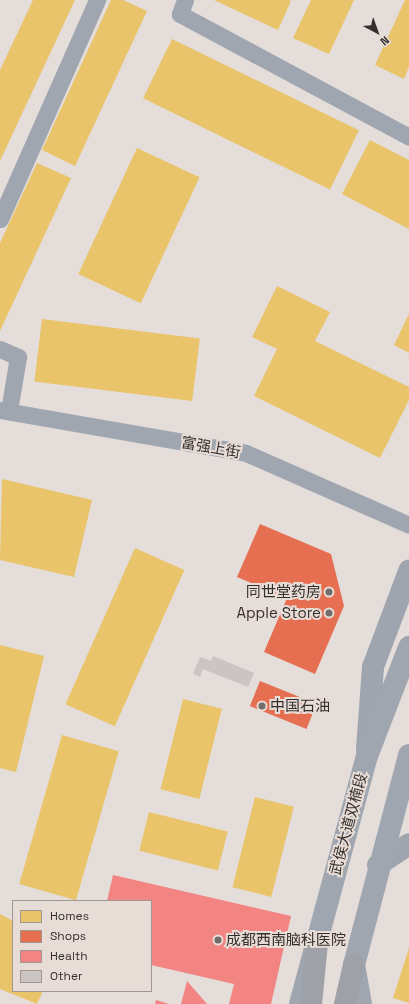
<!DOCTYPE html>
<meta charset="utf-8">
<style>
body{margin:0}
#map{position:relative;width:409px;height:1004px;overflow:hidden;background:#e4ddda;font-family:"Space Grotesk","Noto Sans SC",sans-serif}
div>[style]{position:absolute}
.homes>*{inset:0;background:#e9c46a;transform-origin:0 0}
.shops>*{inset:0;background:#e76f51;transform-origin:0 0}
.health>*{inset:0;background:#f28482}
.building>*{inset:0;background:#cac5c2}
.street>*{height:17px;margin:-8.5px;padding:0 8.5px;transform-origin:8.5px;border-radius:8.5px;background:#9fa6b0}
.secondary>*{height:22px;margin:-11px;padding:0 11px;transform-origin:11px;border-radius:11px;background:#9fa5ae}
.primary>*{height:22px;margin:-11px;padding:0 11px;transform-origin:11px;border-radius:11px;background:#a0a6af}
.highway>*{height:22px;margin:-11px;padding:0 11px;transform-origin:11px;border-radius:11px;background:#9ea1a8}
.dots>*{width:11px;height:11px;translate:-50% -50%;box-sizing:border-box;border:2px solid #e8dcd6;border-radius:50%}
span{translate:-50% -50%;white-space:nowrap;text-align:center;line-height:1.15;-webkit-text-stroke:4px #e8dcd6;paint-order:stroke}
.street-label{font-size:15px;color:#342f2d}
.poi-label{font-size:15px;color:#342f2d}
.right{translate:-100% -50%;text-align:right}
.left{translate:0 -50%;text-align:left}
.legend{position:absolute;left:12px;top:900px;width:140px;height:92px;box-sizing:border-box;background:#e8dcd6;border:1px solid #a09792;margin:0;padding:5px 7px;list-style:none;font-size:12px;color:#342f2d}
.legend li{display:flex;align-items:center;gap:8px;height:20px}
.legend b{width:20px;border:1px solid #a09792}
.north{position:absolute;left:357px;top:12px;width:40px;height:40px;-webkit-text-stroke:3px #e8dcd6;paint-order:stroke;rotate:139deg;font-size:11px;font-weight:700;line-height:16px;text-align:center;color:#342f2d}
.north::after{content:'';display:block;margin:auto;width:14px;height:18px;background:#342f2d;clip-path:polygon(50% 0,100% 100%,50% 72%,0 100%)}
</style>
<div id="map">
<div class="homes">
<div style="clip-path:polygon(33px 0,75px 0,0 161px,0 70px)"></div>
<div style="clip-path:polygon(111px 0,123px 0,147px 11px,75px 166px,42px 150px)"></div>
<div style="clip-path:polygon(214px 0,289px 0,291px 1px,278px 30px)"></div>
<div style="clip-path:polygon(311px 0,354px 0,329px 54px,293px 38px)"></div>
<div style="clip-path:polygon(405px 0,409px 0,409px 67px,404px 79px,375px 65px)"></div>
<div style="left:172px;top:39px;width:208px;height:66px;rotate:26deg"></div>
<div style="clip-path:polygon(370px 140px,409px 160px,409px 229px,342px 194px)"></div>
<div style="left:137px;top:148px;width:69px;height:139px;rotate:25deg"></div>
<div style="clip-path:polygon(37px 163px,71px 178px,0 331px,0 243px)"></div>
<div style="clip-path:polygon(277px 286px,330px 312px,315px 341px,409px 387px,409px 400px,380px 458px,254px 396px,277px 349px,252px 337px)"></div>
<div style="clip-path:polygon(409px 314px,409px 353px,394px 345px)"></div>
<div style="left:42px;top:319px;width:159px;height:63px;rotate:7deg"></div>
<div style="clip-path:polygon(2px 479px,92px 500px,74px 577px,0 560px)"></div>
<div style="left:135px;top:548px;width:54px;height:171px;rotate:24deg"></div>
<div style="clip-path:polygon(0 645px,44px 656px,16px 772px,0 768px)"></div>
<div style="left:183px;top:699px;width:40px;height:93px;rotate:14deg"></div>
<div style="left:62px;top:735px;width:59px;height:155px;rotate:16deg"></div>
<div style="left:255px;top:797px;width:40px;height:93px;rotate:14deg"></div>
<div style="left:149px;top:812px;width:81px;height:40px;rotate:14deg"></div>
<div style="clip-path:polygon(0 914px,13px 921px,13px 991px,43px 991px,37px 1004px,0 989px)"></div>
<div style="clip-path:polygon(409px 948px,409px 1003px,393px 998px)"></div>
</div>
<div class="shops">
<div style="clip-path:polygon(260px 524px,331px 554px,344px 606px,315px 674px,264px 652px,287px 598px,237px 577px)"></div>
<div style="left:260px;top:681px;width:61px;height:27px;rotate:22deg"></div>
</div>
<div class="health">
<div style="clip-path:polygon(113px 875px,291px 916px,271px 1004px,229px 1004px,234px 984px,151px 965px,151px 901px,107px 901px)"></div>
<div style="clip-path:polygon(187px 981px,207px 1004px,181px 1004px)"></div>
<div style="clip-path:polygon(156px 1000px,169px 1004px,155px 1004px)"></div>
</div>
<div class="building">
<div style="clip-path:polygon(213px 656px,254px 673px,248px 687px,203px 669px,200px 677px,193px 674px,200px 657px,211px 661px)"></div>
</div>
<div class="street">
<div style="left:185px;top:0;width:15px;rotate:110deg"></div>
<div style="left:180px;top:14px;width:260px;rotate:28.2deg"></div>
<div style="left:0;top:219px;width:240px;rotate:-66.1deg"></div>
<div style="left:0;top:349px;width:20px;rotate:24deg"></div>
<div style="left:18px;top:357px;width:55px;rotate:99.5deg"></div>
<div style="left:0;top:410px;width:250px;rotate:9.9deg"></div>
<div style="left:246px;top:453px;width:178px;rotate:23.8deg"></div>
</div>
<div class="secondary">
<div style="left:367px;top:749px;width:82px;rotate:-85.8deg"></div>
<div style="left:373px;top:667px;width:103px;rotate:-69.4deg"></div>
<div style="left:378px;top:865px;width:37px;rotate:-34deg"></div>
</div>
<div class="primary">
<div style="left:300px;top:1004px;width:257px;rotate:-74.9deg"></div>
<div style="left:367px;top:756px;width:117px;rotate:-68.9deg"></div>
<div style="left:361px;top:1004px;width:40px;rotate:-100deg"></div>
<div style="left:354px;top:965px;width:217px;rotate:-75.3deg"></div>
</div>
<div class="highway">
<div style="left:311px;top:1004px;width:61px;rotate:-84.4deg"></div>
<div style="left:345px;top:1004px;width:40px;rotate:-77deg"></div>
</div>
<div class="dots">
<div style="left:329px;top:592px;background:#726c6a"></div>
<div style="left:329px;top:613px;background:#726c6a"></div>
<div style="left:262px;top:706px;background:#726c6a"></div>
<div style="left:218px;top:940px;background:#726c6a"></div>
</div>
<div class="street-label">
<span style="left:211px;top:447px;rotate:10deg">富强上街</span>
<span style="left:348px;top:824px;rotate:-75deg">武侯大道双楠段</span>
</div>
<div class="poi-label">
<span class="right" style="left:321px;top:592px">同世堂药房</span>
<span class="right" style="left:321px;top:613px">Apple Store</span>
<span class="left" style="left:270px;top:706px">中国石油</span>
<span class="left" style="left:226px;top:940px">成都西南脑科医院</span>
</div>
<ul class="legend">
<li><b style="height:11px;background:#e9c46a"></b>Homes</li>
<li><b style="height:11px;background:#e76f51"></b>Shops</li>
<li><b style="height:11px;background:#f28482"></b>Health</li>
<li><b style="height:11px;background:#cac5c2"></b>Other</li>
</ul>
<div class="north">N</div>
</div>
